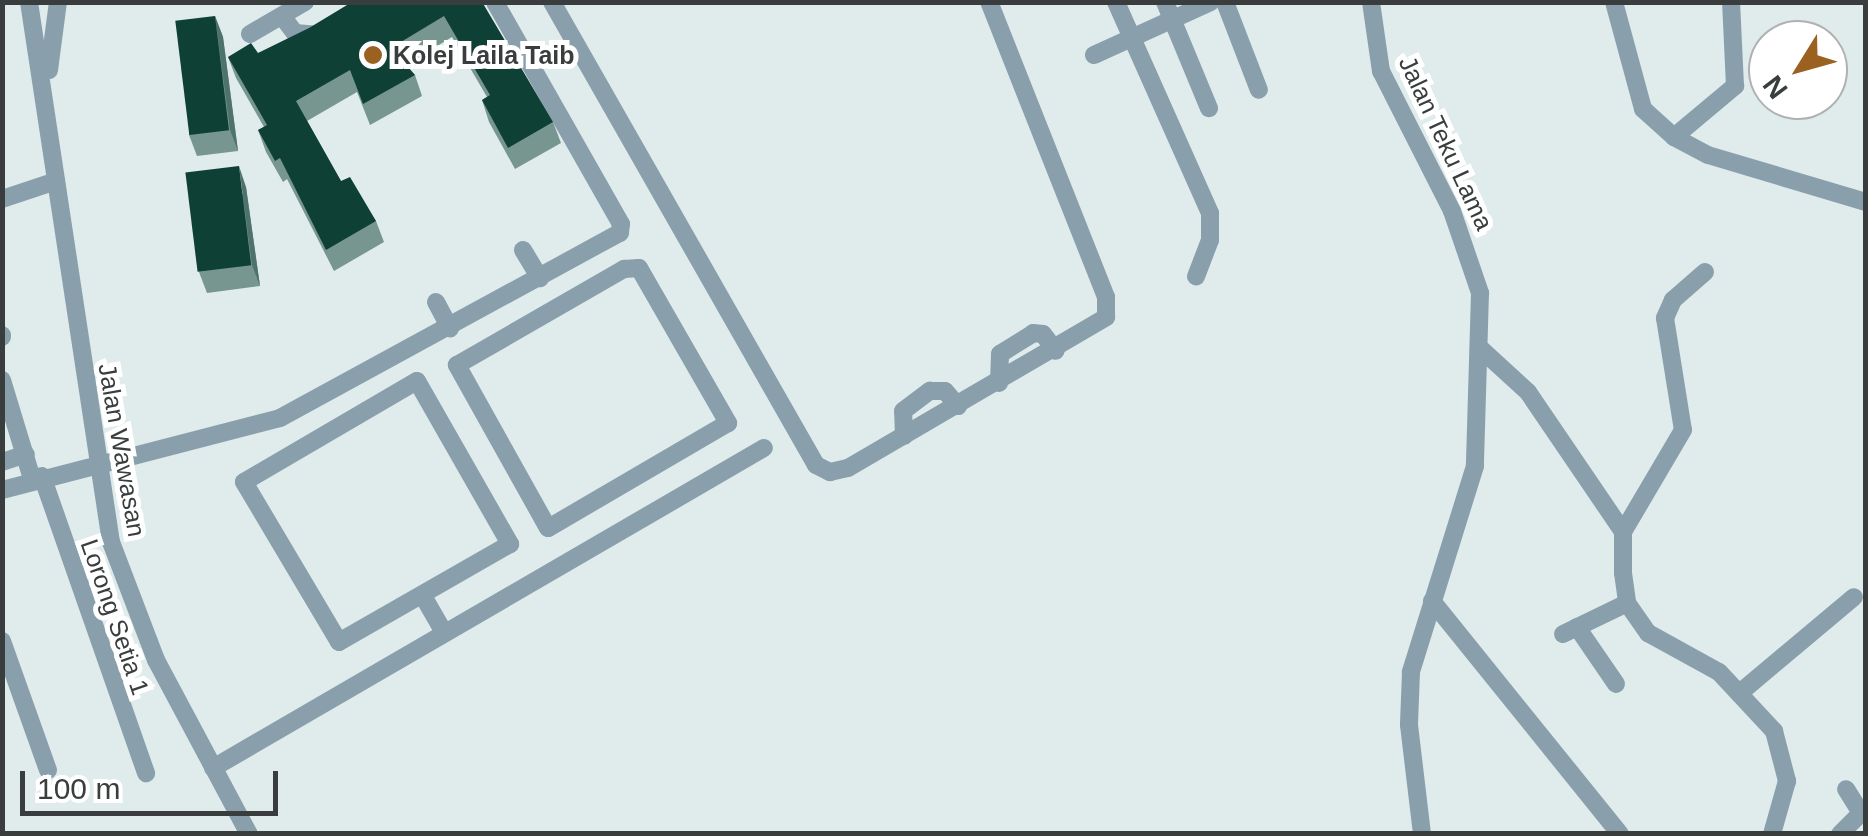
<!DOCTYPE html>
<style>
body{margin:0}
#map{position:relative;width:1868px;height:836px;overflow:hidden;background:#e0ebec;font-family:Arial,sans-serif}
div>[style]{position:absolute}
.minor>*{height:18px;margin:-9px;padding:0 9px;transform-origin:9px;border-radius:9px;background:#89a0ac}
.wall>*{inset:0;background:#789690}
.shaded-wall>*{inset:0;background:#4e736c}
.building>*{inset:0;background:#0f4035;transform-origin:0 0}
.dots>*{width:28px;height:28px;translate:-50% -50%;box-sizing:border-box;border:5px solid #fff;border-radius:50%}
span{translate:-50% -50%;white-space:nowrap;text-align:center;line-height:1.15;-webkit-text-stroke:10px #fff;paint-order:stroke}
.poi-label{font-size:25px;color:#393d3d;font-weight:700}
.left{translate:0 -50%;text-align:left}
.street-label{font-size:25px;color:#393d3d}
.frame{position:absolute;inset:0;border:5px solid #393d3d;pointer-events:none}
.north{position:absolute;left:1748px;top:20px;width:100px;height:100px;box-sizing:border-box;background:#fff;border:2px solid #b0b1b1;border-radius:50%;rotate:233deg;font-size:28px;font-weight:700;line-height:40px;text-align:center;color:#393d3d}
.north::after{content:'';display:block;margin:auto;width:35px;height:45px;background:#9b6120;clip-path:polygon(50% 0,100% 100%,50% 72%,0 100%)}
.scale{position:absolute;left:20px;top:771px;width:258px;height:45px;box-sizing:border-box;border:5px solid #393d3d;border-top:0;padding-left:12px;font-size:30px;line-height:35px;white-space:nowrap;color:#393d3d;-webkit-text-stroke:8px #fff;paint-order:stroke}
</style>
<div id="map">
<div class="minor">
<div style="left:29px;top:2px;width:546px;rotate:81.37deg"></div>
<div style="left:111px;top:542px;width:126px;rotate:69.1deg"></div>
<div style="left:156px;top:660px;width:197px;rotate:61.9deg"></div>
<div style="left:552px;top:2px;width:533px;rotate:60.31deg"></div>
<div style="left:816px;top:465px;width:16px;rotate:27deg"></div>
<div style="left:830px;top:472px;width:18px;rotate:-13deg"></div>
<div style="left:848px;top:468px;width:299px;rotate:-30.3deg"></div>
<div style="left:1106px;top:317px;width:20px;rotate:-90deg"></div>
<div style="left:1106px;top:297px;width:317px;rotate:-111.6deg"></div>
<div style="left:1116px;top:2px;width:231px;rotate:66deg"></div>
<div style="left:1210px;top:213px;width:27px;rotate:90deg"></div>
<div style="left:1210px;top:240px;width:39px;rotate:111deg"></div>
<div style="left:1165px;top:2px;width:115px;rotate:67.5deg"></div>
<div style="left:1225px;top:2px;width:94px;rotate:68.9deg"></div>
<div style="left:1371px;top:2px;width:70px;rotate:81.8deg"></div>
<div style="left:1381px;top:71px;width:157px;rotate:63.1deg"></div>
<div style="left:1452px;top:211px;width:87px;rotate:71.1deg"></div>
<div style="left:1480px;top:293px;width:173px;rotate:91.7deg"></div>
<div style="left:1475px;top:466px;width:216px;rotate:107.3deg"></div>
<div style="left:1411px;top:672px;width:53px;rotate:92.2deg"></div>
<div style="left:1409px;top:725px;width:110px;rotate:83.2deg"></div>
<div style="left:1614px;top:2px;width:111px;rotate:74.8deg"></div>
<div style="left:1643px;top:109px;width:42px;rotate:42.1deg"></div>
<div style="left:1674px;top:137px;width:38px;rotate:28deg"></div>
<div style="left:1708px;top:155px;width:165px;rotate:16.6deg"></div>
<div style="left:282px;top:16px;width:21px;rotate:53deg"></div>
<div style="left:295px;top:33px;width:21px;rotate:5deg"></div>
<div style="left:250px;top:34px;width:64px;rotate:-30.2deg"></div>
<div style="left:1094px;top:55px;width:128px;rotate:-24.4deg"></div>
<div style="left:49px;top:70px;width:69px;rotate:-82.5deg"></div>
<div style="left:1674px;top:137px;width:80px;rotate:-39.9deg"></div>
<div style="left:1735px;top:86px;width:84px;rotate:-92.7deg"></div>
<div style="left:2px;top:199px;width:57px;rotate:-18.4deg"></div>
<div style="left:523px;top:250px;width:33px;rotate:59deg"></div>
<div style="left:639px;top:268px;width:179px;rotate:60.1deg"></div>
<div style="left:728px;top:423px;width:208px;rotate:149.7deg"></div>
<div style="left:548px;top:528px;width:187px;rotate:-119.2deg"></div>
<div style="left:457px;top:365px;width:193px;rotate:-29.9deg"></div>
<div style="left:624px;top:269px;width:15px;rotate:-4deg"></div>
<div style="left:1705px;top:272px;width:43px;rotate:138.8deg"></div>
<div style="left:1673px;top:300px;width:20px;rotate:114deg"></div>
<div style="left:1665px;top:318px;width:113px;rotate:80.9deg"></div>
<div style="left:1683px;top:430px;width:118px;rotate:120.5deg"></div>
<div style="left:1623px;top:532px;width:41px;rotate:90deg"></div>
<div style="left:1623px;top:573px;width:30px;rotate:82deg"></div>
<div style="left:1627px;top:603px;width:37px;rotate:55deg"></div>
<div style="left:1648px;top:633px;width:81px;rotate:28.8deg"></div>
<div style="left:1719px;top:672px;width:81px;rotate:47deg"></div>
<div style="left:1774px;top:731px;width:52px;rotate:75.4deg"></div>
<div style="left:1787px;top:781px;width:55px;rotate:105.8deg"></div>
<div style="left:436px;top:302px;width:30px;rotate:62deg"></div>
<div style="left:2px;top:335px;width:2px;rotate:90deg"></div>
<div style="left:1482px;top:350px;width:62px;rotate:42.4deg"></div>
<div style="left:1528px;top:392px;width:169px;rotate:55.8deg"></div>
<div style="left:2px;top:380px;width:103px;rotate:73.1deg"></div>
<div style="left:417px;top:381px;width:188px;rotate:60.3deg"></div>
<div style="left:510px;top:544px;width:197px;rotate:150.2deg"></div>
<div style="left:339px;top:642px;width:186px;rotate:-120.7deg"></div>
<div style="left:244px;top:482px;width:200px;rotate:-30.3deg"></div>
<div style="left:999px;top:383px;width:29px;rotate:-88deg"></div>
<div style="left:1000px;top:354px;width:39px;rotate:-32deg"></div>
<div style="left:1033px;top:333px;width:10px;rotate:6deg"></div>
<div style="left:1043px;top:334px;width:21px;rotate:53deg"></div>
<div style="left:904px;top:436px;width:25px;rotate:-92deg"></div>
<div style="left:903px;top:411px;width:34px;rotate:-37deg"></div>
<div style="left:930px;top:391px;width:15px"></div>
<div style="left:945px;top:391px;width:20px;rotate:49deg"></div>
<div style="left:2px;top:462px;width:25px;rotate:-18deg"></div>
<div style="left:42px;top:476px;width:315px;rotate:70.7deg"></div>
<div style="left:2px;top:490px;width:287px;rotate:-14.5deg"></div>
<div style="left:280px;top:418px;width:387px;rotate:-28.6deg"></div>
<div style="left:620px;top:233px;width:9px;rotate:-84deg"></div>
<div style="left:621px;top:224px;width:255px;rotate:-119.6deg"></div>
<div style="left:423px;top:596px;width:38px;rotate:60deg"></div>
<div style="left:1432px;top:601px;width:299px;rotate:51.1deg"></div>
<div style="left:1577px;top:627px;width:69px;rotate:55.6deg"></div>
<div style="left:1563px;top:634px;width:71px;rotate:-25.8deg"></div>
<div style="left:2px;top:641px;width:137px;rotate:70.4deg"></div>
<div style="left:1742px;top:691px;width:146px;rotate:-40deg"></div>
<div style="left:213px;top:768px;width:637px;rotate:-30.15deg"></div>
<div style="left:1840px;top:834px;width:30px;rotate:-45deg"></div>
<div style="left:1861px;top:813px;width:28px;rotate:-122deg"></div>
</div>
<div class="wall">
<div style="clip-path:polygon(482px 2px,553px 122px,561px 143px,515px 169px,489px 122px,482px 100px,487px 97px,452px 37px,406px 65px,415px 75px,422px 96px,370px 125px,357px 92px,307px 121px,341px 181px,376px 221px,384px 242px,334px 271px,287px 179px,283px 182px,266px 152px,258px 130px,264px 127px,236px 78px,228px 57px,258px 53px)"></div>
<div style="clip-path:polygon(215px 16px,223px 37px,238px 151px,197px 156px,189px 135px)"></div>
<div style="clip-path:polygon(246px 187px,260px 286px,207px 293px,199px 272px)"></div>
</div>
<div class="shaded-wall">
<div style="clip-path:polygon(215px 16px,223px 37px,238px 151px,230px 130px)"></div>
<div style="clip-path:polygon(239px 166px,246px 187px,260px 286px,252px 265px)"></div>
</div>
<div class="building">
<div style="clip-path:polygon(352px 2px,482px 2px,553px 122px,508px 148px,482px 100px,490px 95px,444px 16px,391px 48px,415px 75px,363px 104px,350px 70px,296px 101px,341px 181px,350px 177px,376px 221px,326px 250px,280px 158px,275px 161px,258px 130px,267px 125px,228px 57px,251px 43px,258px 53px,309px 28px)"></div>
<div style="left:215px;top:16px;width:115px;height:40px;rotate:83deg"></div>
<div style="left:239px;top:166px;width:100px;height:54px;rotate:83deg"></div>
</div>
<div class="dots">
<div style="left:373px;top:55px;background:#9b6120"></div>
</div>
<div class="poi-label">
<span class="left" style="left:393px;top:55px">Kolej Laila Taib</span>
</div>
<div class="street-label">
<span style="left:1446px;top:143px;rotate:65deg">Jalan Teku Lama</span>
<span style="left:122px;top:450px;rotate:80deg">Jalan Wawasan</span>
<span style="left:115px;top:617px;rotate:71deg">Lorong Setia 1</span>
</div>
<div class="frame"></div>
<div class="north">N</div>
<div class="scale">100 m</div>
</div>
